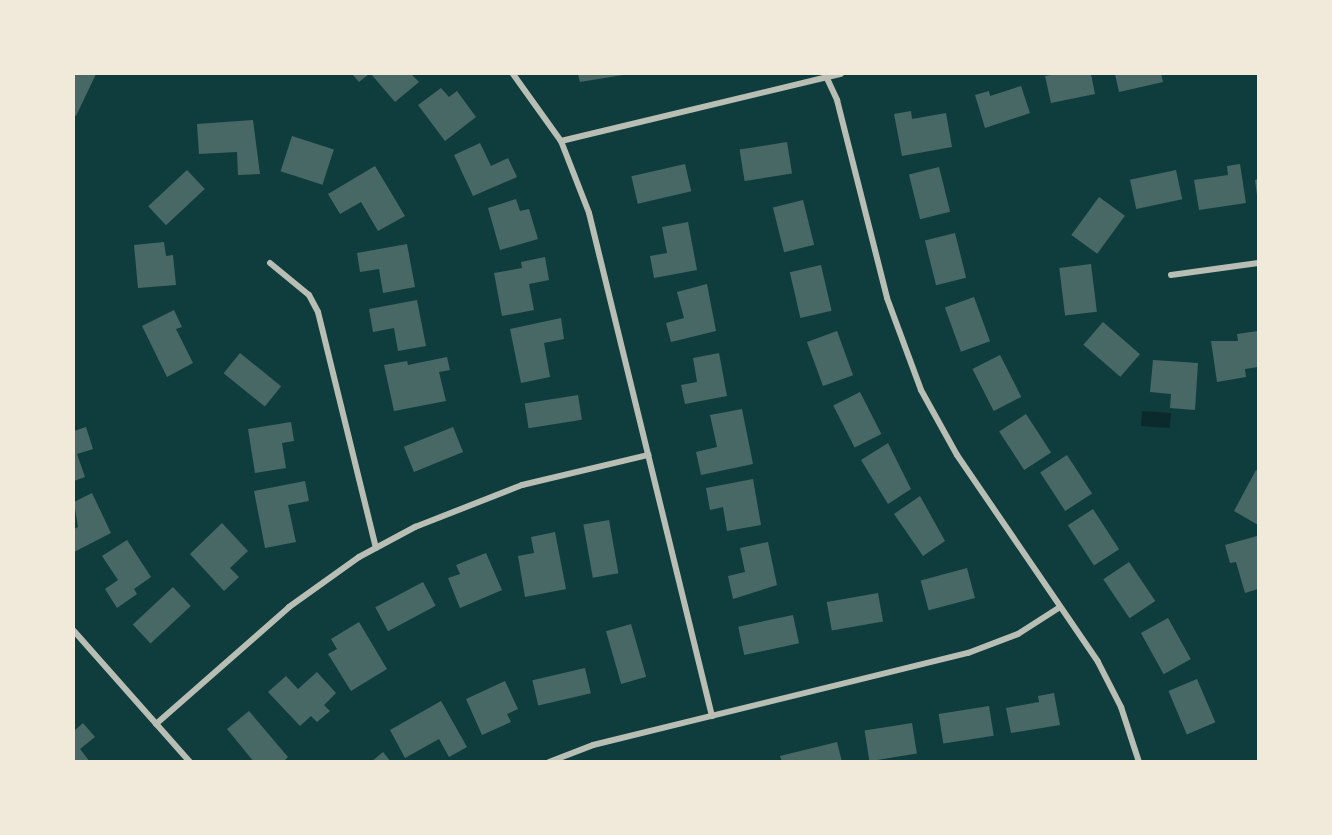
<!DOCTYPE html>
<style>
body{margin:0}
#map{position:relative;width:1332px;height:835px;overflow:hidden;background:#0f3d3e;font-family:Rubik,sans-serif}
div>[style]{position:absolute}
.water>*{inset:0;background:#0a2a2b;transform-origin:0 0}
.building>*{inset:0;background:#486865;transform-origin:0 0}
.minor>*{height:6px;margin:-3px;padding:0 3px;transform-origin:3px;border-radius:3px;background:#b8beb3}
span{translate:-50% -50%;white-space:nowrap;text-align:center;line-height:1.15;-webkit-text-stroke:5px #f1e9da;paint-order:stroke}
.frame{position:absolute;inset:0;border:75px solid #f1e9da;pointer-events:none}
</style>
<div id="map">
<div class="water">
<div style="left:1142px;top:411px;width:29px;height:15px;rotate:4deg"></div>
</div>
<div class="building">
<div style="clip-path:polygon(74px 74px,96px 74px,76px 116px,74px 115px)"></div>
<div style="clip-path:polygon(352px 74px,369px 74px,359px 82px)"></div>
<div style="clip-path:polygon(371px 74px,411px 74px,419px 82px,395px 102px)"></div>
<div style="clip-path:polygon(578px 74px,623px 74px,623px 75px,580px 82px)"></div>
<div style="clip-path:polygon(1058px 74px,1091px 74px,1095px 94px,1051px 103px,1045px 76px)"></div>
<div style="clip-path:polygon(1115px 74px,1161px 74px,1163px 82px,1119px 92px)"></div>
<div style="clip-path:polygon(1021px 86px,1030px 113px,985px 128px,975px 95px,989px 91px,990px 96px)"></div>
<div style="clip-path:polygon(441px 88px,449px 97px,457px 91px,476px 117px,445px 141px,418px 105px)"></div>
<div style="clip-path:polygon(911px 111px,912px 119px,946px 113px,952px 147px,902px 156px,894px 114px)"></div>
<div style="clip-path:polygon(253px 120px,260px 174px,238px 175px,237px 152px,199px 154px,197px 124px)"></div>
<div style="left:292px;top:136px;width:44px;height:37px;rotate:18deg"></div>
<div style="left:787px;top:142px;width:32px;height:48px;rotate:81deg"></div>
<div style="clip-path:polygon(480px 143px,491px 166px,508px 158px,517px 177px,473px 196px,454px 155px)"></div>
<div style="left:685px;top:164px;width:28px;height:55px;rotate:77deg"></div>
<div style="clip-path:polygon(1240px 164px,1246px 203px,1199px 210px,1194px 180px,1228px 175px,1227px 166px)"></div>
<div style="clip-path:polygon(375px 166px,405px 216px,378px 231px,361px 202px,340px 214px,328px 194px)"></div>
<div style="left:939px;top:167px;width:46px;height:31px;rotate:76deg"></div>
<div style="left:187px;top:170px;width:26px;height:53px;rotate:47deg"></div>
<div style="left:1176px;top:170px;width:30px;height:47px;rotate:78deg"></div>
<div style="clip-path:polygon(1258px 179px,1258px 195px,1257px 195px,1255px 180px)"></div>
<div style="left:1099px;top:197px;width:32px;height:47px;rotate:36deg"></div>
<div style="clip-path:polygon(516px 199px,520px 211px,529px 209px,538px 239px,500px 250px,488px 208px)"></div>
<div style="left:803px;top:200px;width:46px;height:31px;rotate:76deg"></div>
<div style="clip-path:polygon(688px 222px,697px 270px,654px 278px,650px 256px,667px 253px,662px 227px)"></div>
<div style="left:955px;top:233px;width:46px;height:31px;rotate:76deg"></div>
<div style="clip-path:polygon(164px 242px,166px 256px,173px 255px,176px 285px,138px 288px,134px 245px)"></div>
<div style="clip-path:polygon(407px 244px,415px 287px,383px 293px,379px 269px,360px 272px,357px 253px)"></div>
<div style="clip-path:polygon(545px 257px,549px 280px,529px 284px,534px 310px,502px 316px,494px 273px,522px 268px,521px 262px)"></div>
<div style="left:1091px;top:264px;width:48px;height:32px;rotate:83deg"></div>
<div style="left:821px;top:265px;width:47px;height:32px;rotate:77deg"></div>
<div style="clip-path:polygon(707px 284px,716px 331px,671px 342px,666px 323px,684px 318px,677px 292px)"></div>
<div style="left:974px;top:297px;width:47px;height:31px;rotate:70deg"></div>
<div style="clip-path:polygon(417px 300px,426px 346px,398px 351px,394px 328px,373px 332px,369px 309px)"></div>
<div style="clip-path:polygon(174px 310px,182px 327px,176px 329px,193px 363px,167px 377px,142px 326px)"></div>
<div style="clip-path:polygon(561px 318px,564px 339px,544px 343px,550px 377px,521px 383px,510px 329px)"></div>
<div style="left:1103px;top:322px;width:49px;height:30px;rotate:41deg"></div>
<div style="left:837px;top:331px;width:47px;height:32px;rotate:70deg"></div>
<div style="clip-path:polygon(1258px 331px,1258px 367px,1245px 369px,1246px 377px,1217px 382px,1211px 341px,1238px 341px,1237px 334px)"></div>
<div style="left:240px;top:353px;width:53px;height:26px;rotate:39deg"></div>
<div style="clip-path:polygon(719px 353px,727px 396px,685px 404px,681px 385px,697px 382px,693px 358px)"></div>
<div style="left:1000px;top:355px;width:47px;height:31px;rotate:63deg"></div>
<div style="clip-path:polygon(447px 357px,450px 370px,439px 372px,446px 401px,394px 411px,384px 365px,407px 361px,408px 365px)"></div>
<div style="clip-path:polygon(1153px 360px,1198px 363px,1195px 410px,1170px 408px,1171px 394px,1150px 392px)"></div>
<div style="left:860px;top:392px;width:47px;height:30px;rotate:63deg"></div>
<div style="left:578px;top:395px;width:25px;height:54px;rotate:81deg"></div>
<div style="clip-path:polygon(742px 409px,753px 464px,701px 475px,696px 452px,717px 447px,710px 415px)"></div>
<div style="left:1026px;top:414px;width:46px;height:32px;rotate:57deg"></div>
<div style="clip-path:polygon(291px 422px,294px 441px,282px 443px,286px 468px,255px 473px,248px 429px)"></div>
<div style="clip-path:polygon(86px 427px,93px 449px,77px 454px,85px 477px,74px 481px,74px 431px)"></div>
<div style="left:453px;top:427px;width:27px;height:53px;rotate:68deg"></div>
<div style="clip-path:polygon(888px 443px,911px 489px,888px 504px,861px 460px)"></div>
<div style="left:1067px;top:455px;width:46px;height:32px;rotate:57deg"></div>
<div style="clip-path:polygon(1256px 470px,1258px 471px,1258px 525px,1234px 511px)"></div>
<div style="clip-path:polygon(753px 479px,761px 525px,727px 531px,723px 507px,710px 510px,706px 488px)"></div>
<div style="clip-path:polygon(305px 481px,309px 501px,288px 505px,296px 542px,265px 548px,254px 491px)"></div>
<div style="clip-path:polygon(92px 493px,111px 533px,74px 552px,74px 529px,78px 527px,74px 502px)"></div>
<div style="clip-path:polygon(920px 496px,945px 541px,923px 556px,894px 514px)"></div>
<div style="left:1093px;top:509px;width:48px;height:30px;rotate:57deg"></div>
<div style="left:609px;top:520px;width:54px;height:26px;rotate:80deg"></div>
<div style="clip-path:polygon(222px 523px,248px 551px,230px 568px,239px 577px,224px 591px,190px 554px)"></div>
<div style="clip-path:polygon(555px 532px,566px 589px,525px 597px,518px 556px,534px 553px,531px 537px)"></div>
<div style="clip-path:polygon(1257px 536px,1258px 589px,1245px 593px,1236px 562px,1230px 563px,1225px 545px)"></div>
<div style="clip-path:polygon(127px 540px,151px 577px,134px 589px,137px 594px,117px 608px,105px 589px,118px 580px,102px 556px)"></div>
<div style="clip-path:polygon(768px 542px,777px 585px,733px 599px,728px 576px,745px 572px,740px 548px)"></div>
<div style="clip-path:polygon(486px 553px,502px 590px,460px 608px,448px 578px,460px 574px,456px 565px)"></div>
<div style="left:1129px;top:562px;width:47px;height:31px;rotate:56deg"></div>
<div style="left:967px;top:568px;width:31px;height:48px;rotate:75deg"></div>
<div style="left:423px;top:582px;width:27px;height:54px;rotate:62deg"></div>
<div style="left:173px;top:587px;width:26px;height:55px;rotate:47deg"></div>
<div style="left:878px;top:593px;width:29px;height:52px;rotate:80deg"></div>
<div style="left:793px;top:615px;width:29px;height:56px;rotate:78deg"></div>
<div style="left:1168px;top:618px;width:47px;height:31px;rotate:61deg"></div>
<div style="clip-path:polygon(359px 622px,387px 669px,351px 691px,328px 654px,337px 649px,331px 639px)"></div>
<div style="left:631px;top:624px;width:55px;height:26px;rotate:74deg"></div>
<div style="left:585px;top:668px;width:26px;height:54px;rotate:77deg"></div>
<div style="clip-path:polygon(317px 672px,336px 693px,324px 705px,330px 711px,317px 722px,311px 716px,300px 726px,268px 692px,286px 676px,298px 689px)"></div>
<div style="left:1197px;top:679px;width:47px;height:31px;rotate:67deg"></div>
<div style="clip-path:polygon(505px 681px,518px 709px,507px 714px,511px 722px,482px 735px,466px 699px)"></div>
<div style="clip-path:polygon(1054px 693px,1060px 725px,1011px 733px,1006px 708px,1039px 702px,1038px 696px)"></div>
<div style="clip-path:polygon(441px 701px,467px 747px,449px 757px,439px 739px,405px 758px,390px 730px)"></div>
<div style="left:989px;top:706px;width:30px;height:51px;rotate:81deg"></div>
<div style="clip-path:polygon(249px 711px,288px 757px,283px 762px,254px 762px,227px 729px)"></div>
<div style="clip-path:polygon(83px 723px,95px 737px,80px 749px,90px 762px,74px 762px,74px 731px)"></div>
<div style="left:912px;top:723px;width:31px;height:48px;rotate:81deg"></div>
<div style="clip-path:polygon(837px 742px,842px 762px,782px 762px,780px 756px)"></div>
<div style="clip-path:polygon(383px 752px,391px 762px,371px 762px)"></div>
</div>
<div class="minor">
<div style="left:513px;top:74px;width:82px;rotate:54.4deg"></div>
<div style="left:561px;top:141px;width:77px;rotate:68.7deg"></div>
<div style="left:589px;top:213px;width:518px;rotate:76.26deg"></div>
<div style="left:825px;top:74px;width:29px;rotate:65deg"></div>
<div style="left:837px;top:100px;width:204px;rotate:75.8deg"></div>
<div style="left:887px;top:298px;width:98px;rotate:69.7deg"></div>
<div style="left:921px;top:390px;width:74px;rotate:61deg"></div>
<div style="left:957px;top:455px;width:250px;rotate:55.7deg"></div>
<div style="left:1098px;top:662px;width:51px;rotate:62.9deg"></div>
<div style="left:1121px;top:707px;width:58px;rotate:71.9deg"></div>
<div style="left:561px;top:141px;width:288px;rotate:-13.5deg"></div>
<div style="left:270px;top:263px;width:50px;rotate:39.4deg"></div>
<div style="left:309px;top:295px;width:19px;rotate:62deg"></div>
<div style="left:318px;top:312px;width:243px;rotate:76.2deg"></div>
<div style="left:1171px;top:275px;width:88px;rotate:-7.9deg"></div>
<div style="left:74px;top:631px;width:175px;rotate:48.5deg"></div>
<div style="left:156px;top:724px;width:177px;rotate:-41.3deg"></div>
<div style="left:289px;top:607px;width:86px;rotate:-35.5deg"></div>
<div style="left:359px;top:557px;width:64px;rotate:-28.2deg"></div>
<div style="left:415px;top:527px;width:115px;rotate:-21.4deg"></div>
<div style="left:522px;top:485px;width:130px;rotate:-13.4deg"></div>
<div style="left:549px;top:762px;width:47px;rotate:-21.1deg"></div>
<div style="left:593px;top:745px;width:386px;rotate:-13.8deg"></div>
<div style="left:968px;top:653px;width:53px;rotate:-20.8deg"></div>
<div style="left:1018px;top:634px;width:50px;rotate:-32.7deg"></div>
</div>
<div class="frame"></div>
</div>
